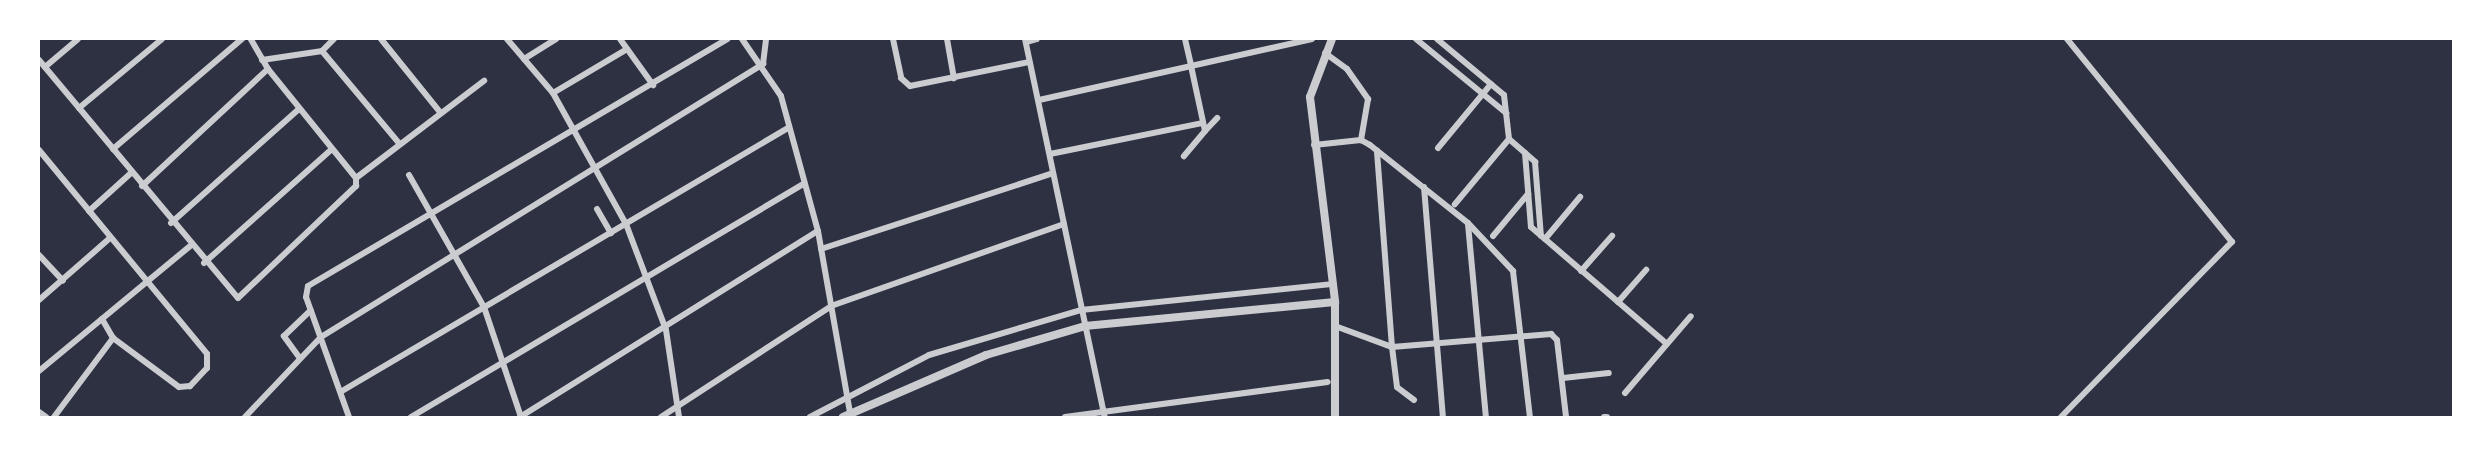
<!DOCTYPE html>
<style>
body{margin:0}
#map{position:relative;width:2492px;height:456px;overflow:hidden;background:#2d3142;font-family:"Source Serif 4",serif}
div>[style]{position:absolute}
.minor>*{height:6px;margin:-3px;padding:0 3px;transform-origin:3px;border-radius:3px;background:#caccd0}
.tertiary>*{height:8px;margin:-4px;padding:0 4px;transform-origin:4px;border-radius:4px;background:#caccd0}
span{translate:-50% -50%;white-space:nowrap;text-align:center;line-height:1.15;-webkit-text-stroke:6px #fff;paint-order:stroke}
.frame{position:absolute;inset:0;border:40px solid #fff;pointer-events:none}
</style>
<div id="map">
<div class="minor">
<div style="left:381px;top:39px;width:94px;rotate:51.1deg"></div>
<div style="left:507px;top:39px;width:71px;rotate:49.6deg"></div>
<div style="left:553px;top:93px;width:150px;rotate:60.9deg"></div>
<div style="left:626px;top:224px;width:113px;rotate:69.3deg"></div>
<div style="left:666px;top:330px;width:88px;rotate:81.5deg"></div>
<div style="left:620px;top:39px;width:57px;rotate:54.3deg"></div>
<div style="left:742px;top:39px;width:69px;rotate:55.6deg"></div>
<div style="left:781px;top:96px;width:140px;rotate:74.7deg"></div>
<div style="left:818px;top:231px;width:185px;rotate:80deg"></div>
<div style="left:893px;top:39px;width:40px;rotate:78deg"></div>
<div style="left:901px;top:78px;width:12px;rotate:42deg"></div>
<div style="left:910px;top:86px;width:121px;rotate:-11.4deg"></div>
<div style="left:947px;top:39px;width:40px;rotate:80deg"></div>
<div style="left:1025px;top:39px;width:386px;rotate:78.1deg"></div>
<div style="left:1185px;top:39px;width:28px;rotate:77deg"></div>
<div style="left:1191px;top:66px;width:124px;rotate:-12.6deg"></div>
<div style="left:1416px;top:39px;width:117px;rotate:39.4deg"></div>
<div style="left:1437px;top:39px;width:87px;rotate:39.9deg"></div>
<div style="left:1504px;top:95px;width:44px;rotate:83.5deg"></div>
<div style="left:1509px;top:139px;width:85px;rotate:129.7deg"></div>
<div style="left:1026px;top:42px;width:11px;rotate:-15deg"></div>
<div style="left:322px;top:51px;width:120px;rotate:50.1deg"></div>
<div style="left:1325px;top:53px;width:27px;rotate:36deg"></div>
<div style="left:1347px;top:69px;width:37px;rotate:55deg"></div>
<div style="left:1368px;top:99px;width:42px;rotate:99.7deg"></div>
<div style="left:524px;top:59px;width:38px;rotate:-32deg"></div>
<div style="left:39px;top:60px;width:310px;rotate:50.1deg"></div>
<div style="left:238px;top:298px;width:163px;rotate:-43.5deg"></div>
<div style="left:356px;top:186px;width:8px;rotate:-90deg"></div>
<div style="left:356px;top:178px;width:140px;rotate:-128.9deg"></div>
<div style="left:268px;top:69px;width:34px;rotate:-120deg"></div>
<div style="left:262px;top:60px;width:61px;rotate:-8.5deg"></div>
<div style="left:322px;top:51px;width:17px;rotate:-45deg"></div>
<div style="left:45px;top:67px;width:43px;rotate:-40.3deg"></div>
<div style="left:553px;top:93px;width:86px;rotate:-30.7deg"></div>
<div style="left:1039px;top:100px;width:156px;rotate:-12.6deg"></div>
<div style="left:1191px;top:66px;width:66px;rotate:77.8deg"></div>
<div style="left:1205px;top:131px;width:33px;rotate:130deg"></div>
<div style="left:79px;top:108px;width:108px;rotate:-39.7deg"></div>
<div style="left:1205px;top:131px;width:18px;rotate:-47deg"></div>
<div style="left:1509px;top:139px;width:35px;rotate:41deg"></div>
<div style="left:1535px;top:162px;width:74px;rotate:85.4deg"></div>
<div style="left:1314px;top:145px;width:47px;rotate:-6.1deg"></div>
<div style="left:1361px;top:140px;width:10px;rotate:29deg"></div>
<div style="left:1370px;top:145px;width:125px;rotate:38.5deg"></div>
<div style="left:1468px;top:223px;width:66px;rotate:46.8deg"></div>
<div style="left:1513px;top:271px;width:147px;rotate:83.4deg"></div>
<div style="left:1438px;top:148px;width:83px;rotate:-50.4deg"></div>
<div style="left:113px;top:149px;width:170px;rotate:-40.5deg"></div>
<div style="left:39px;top:150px;width:264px;rotate:50.5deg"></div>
<div style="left:207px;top:354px;width:14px;rotate:90deg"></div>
<div style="left:207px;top:368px;width:25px;rotate:133deg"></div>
<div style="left:190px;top:386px;width:11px;rotate:175deg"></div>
<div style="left:179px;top:387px;width:82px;rotate:-143.4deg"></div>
<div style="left:113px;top:338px;width:22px;rotate:-120deg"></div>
<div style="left:1525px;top:153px;width:74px;rotate:85.4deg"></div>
<div style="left:1531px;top:227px;width:179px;rotate:40.7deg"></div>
<div style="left:1050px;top:154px;width:155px;rotate:-11.5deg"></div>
<div style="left:409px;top:175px;width:152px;rotate:60.4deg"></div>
<div style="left:484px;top:307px;width:116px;rotate:71.4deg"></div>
<div style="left:356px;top:178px;width:161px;rotate:-37.2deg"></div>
<div style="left:142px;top:186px;width:172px;rotate:-42.9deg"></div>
<div style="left:1424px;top:187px;width:231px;rotate:85.3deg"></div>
<div style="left:597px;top:209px;width:28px;rotate:60deg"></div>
<div style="left:89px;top:211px;width:57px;rotate:-42.1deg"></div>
<div style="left:171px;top:223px;width:171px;rotate:-41.7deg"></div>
<div style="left:1468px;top:224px;width:194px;rotate:84.7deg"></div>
<div style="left:1493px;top:236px;width:55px;rotate:-50.2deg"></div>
<div style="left:1545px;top:239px;width:55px;rotate:-50.2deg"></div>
<div style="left:821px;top:249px;width:244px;rotate:-18.1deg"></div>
<div style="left:39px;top:255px;width:35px;rotate:47deg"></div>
<div style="left:204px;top:263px;width:171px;rotate:-41.7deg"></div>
<div style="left:1581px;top:271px;width:47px;rotate:-48.5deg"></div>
<div style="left:39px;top:300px;width:93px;rotate:-41.1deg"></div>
<div style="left:1618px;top:302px;width:43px;rotate:-48.8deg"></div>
<div style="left:1335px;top:326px;width:61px;rotate:20.2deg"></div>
<div style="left:1392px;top:347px;width:197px;rotate:-94.4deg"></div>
<div style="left:299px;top:357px;width:26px;rotate:-126deg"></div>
<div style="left:284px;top:336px;width:37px;rotate:-44deg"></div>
<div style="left:39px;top:371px;width:196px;rotate:-39.6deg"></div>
<div style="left:1563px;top:378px;width:46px;rotate:-6.2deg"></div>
<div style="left:342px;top:391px;width:518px;rotate:-30.53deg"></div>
<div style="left:1625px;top:393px;width:101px;rotate:-49.4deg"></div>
<div style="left:1414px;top:400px;width:21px;rotate:-143deg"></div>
<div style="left:1397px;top:387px;width:40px;rotate:-97.1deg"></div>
<div style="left:1392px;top:347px;width:160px;rotate:-4.7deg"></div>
<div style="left:1551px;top:334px;width:8px;rotate:45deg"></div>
<div style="left:1557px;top:340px;width:78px;rotate:83.3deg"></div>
<div style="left:39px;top:412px;width:9px;rotate:36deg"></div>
<div style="left:54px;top:417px;width:99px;rotate:-53.2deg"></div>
<div style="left:245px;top:417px;width:110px;rotate:-46.5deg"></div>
<div style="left:321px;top:337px;width:520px;rotate:-31.7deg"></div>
<div style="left:763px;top:64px;width:25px;rotate:-83deg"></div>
<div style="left:349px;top:417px;width:127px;rotate:-109.7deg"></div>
<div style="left:306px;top:297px;width:11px;rotate:-80deg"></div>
<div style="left:308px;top:286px;width:487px;rotate:-30.5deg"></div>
<div style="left:411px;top:417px;width:457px;rotate:-30.7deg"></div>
<div style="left:520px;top:417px;width:351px;rotate:-32deg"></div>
<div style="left:661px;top:417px;width:203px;rotate:-33.1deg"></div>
<div style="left:831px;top:306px;width:247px;rotate:-19.4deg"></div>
<div style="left:810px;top:417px;width:134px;rotate:-27.5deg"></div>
<div style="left:929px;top:355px;width:159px;rotate:-16.5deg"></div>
<div style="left:1081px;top:310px;width:254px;rotate:-5.9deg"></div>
<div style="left:1065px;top:417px;width:265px;rotate:-7.6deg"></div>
<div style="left:1604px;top:417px;width:3px"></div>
<div style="left:2061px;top:417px;width:245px;rotate:-45.7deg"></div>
<div style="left:2232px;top:242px;width:262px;rotate:-129.1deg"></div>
</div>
<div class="tertiary">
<div style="left:1332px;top:39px;width:62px;rotate:110.8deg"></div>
<div style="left:1310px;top:97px;width:207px;rotate:83deg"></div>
<div style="left:1335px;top:302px;width:115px;rotate:90deg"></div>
<div style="left:843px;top:417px;width:156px;rotate:-23.4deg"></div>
<div style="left:986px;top:355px;width:103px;rotate:-16.3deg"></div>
<div style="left:1085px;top:326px;width:251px;rotate:-5.5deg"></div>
</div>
<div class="frame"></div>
</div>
